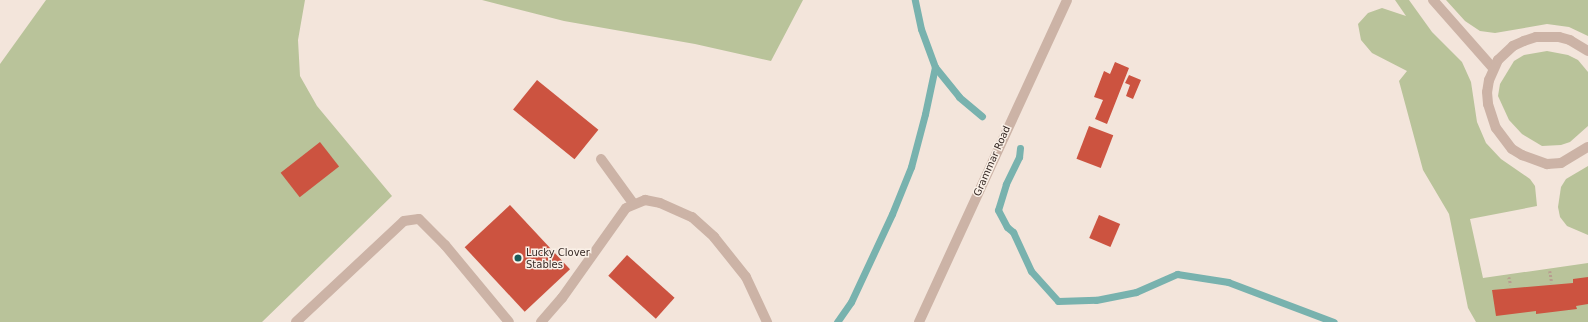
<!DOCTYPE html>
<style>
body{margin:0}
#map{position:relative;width:1588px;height:322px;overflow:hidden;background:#f3e5db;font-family:"DejaVu Sans",sans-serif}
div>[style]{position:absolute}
.green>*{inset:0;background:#b9c39a}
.stream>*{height:7px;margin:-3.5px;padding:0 3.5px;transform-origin:3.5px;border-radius:3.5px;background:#78b2ae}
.building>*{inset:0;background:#cc5340;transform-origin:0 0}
.path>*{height:2.5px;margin-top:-1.25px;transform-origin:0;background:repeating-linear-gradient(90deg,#b89d90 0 2px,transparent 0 4px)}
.minor>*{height:10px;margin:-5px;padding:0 5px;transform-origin:5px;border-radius:5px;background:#ccb3a6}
.dots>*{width:11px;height:11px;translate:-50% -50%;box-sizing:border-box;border:2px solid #faf0e7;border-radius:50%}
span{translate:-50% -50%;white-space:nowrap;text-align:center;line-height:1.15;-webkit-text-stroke:3px #faf0e7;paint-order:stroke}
.street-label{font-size:10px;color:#382b27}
.poi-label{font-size:10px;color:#382b27}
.left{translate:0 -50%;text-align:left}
</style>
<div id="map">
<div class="green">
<div style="clip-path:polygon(46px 0,305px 0,298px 40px,300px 76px,317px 106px,392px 196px,262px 322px,0 322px,0 64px)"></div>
<div style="clip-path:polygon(482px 0,803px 0,771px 61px,695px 44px,564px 21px)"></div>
<div style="clip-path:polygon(1395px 0,1409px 0,1432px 32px,1462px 62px,1471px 82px,1477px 122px,1486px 143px,1501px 159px,1530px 179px,1535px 186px,1537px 206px,1470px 219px,1483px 278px,1588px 263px,1588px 322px,1476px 322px,1468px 308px,1449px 214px,1423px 170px,1399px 81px,1407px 71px,1372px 53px,1361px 40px,1358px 24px,1368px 13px,1382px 8px,1406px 16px)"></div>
<div style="clip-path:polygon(1446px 0,1588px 0,1588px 36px,1569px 27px,1547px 24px,1495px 33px,1480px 31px,1465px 21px)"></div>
<div style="clip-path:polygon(1547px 51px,1568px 55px,1578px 60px,1588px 72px,1588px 126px,1570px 142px,1561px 145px,1542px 146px,1522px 134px,1509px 120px,1498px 96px,1500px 84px,1514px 61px,1524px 55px)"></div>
<div style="clip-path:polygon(1588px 166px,1588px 235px,1567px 226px,1560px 217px,1558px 207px,1561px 187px,1566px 179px)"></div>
</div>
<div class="stream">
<div style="left:935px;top:67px;width:38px;rotate:51deg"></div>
<div style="left:959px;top:97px;width:30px;rotate:40deg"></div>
<div style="left:1020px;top:148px;width:9px;rotate:96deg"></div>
<div style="left:1019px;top:157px;width:30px;rotate:116deg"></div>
<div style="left:1006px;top:184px;width:27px;rotate:107deg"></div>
<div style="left:998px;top:210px;width:19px;rotate:62deg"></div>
<div style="left:1007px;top:227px;width:8px;rotate:40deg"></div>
<div style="left:1013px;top:232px;width:43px;rotate:65.2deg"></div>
<div style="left:1031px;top:271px;width:40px;rotate:48deg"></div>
<div style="left:1058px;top:301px;width:38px;rotate:-2deg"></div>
<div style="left:1096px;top:300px;width:41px;rotate:-11.3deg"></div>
<div style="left:1136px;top:292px;width:45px;rotate:-23.7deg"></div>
<div style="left:1177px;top:274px;width:52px;rotate:8.9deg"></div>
<div style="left:1228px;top:282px;width:113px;rotate:20.7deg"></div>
<div style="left:837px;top:322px;width:24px;rotate:-55deg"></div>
<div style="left:851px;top:302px;width:97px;rotate:-65deg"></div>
<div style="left:892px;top:214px;width:51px;rotate:-68deg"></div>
<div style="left:911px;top:167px;width:55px;rotate:-75.2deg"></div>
<div style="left:925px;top:114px;width:48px;rotate:-78deg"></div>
<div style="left:935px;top:67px;width:40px;rotate:-110.2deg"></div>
<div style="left:921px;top:29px;width:30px;rotate:-102deg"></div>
</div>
<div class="building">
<div style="clip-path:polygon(1115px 62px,1129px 68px,1107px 124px,1095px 119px,1103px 100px,1094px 97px,1104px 71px,1110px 74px)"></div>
<div style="clip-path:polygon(1129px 75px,1141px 80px,1133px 99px,1126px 96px,1130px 85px,1125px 83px)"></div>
<div style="left:537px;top:80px;width:79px;height:38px;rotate:39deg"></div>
<div style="left:1089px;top:126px;width:26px;height:35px;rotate:21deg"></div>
<div style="left:320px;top:142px;width:31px;height:50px;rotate:52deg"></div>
<div style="left:510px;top:205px;width:88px;height:62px;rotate:47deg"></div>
<div style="left:1099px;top:215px;width:23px;height:25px;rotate:23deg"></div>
<div style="left:627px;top:255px;width:64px;height:28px;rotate:42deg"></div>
<div style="clip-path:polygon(1588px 277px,1588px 304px,1576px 306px,1577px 309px,1536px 314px,1536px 311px,1496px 316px,1492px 290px,1573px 283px,1573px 279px)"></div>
</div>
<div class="path">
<div style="left:1550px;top:271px;width:12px;rotate:81deg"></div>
<div style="left:1509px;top:277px;width:8px;rotate:76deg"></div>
</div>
<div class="minor">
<div style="left:1433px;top:0;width:91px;rotate:48.6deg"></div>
<div style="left:1588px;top:51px;width:21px;rotate:-149deg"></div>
<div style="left:1570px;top:40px;width:11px;rotate:-165deg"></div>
<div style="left:1559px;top:37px;width:23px;rotate:180deg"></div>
<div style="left:1536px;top:37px;width:13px;rotate:162deg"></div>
<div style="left:1524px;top:41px;width:12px;rotate:156deg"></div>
<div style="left:1513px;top:46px;width:21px;rotate:137deg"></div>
<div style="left:1498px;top:60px;width:22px;rotate:114deg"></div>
<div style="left:1489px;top:80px;width:12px;rotate:99deg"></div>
<div style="left:1487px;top:92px;width:12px;rotate:85deg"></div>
<div style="left:1488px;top:104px;width:25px;rotate:72deg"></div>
<div style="left:1496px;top:128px;width:26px;rotate:53deg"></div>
<div style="left:1512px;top:149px;width:12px;rotate:31deg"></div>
<div style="left:1522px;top:155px;width:27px;rotate:20deg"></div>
<div style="left:1547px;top:164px;width:14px;rotate:-4deg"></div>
<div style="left:1561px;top:163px;width:31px;rotate:-31deg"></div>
<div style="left:601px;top:159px;width:54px;rotate:54deg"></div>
<div style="left:296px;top:322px;width:148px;rotate:-43.1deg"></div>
<div style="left:404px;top:221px;width:15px;rotate:-8deg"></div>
<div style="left:419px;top:219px;width:37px;rotate:45deg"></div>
<div style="left:445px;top:245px;width:100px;rotate:50.3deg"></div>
<div style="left:541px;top:322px;width:32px;rotate:-49deg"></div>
<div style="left:562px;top:298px;width:110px;rotate:-54.6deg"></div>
<div style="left:626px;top:208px;width:21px;rotate:-23deg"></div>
<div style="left:645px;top:200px;width:15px;rotate:11deg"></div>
<div style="left:660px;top:203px;width:35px;rotate:24deg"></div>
<div style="left:692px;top:217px;width:30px;rotate:42deg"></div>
<div style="left:714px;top:237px;width:51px;rotate:51.3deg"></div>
<div style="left:746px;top:277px;width:50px;rotate:65deg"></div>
<div style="left:919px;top:322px;width:354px;rotate:-65.3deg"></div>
</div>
<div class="dots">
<div style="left:518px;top:258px;background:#1a5b59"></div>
</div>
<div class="street-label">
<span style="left:992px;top:161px;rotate:-66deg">Grammar Road</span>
</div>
<div class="poi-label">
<span class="left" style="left:526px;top:258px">Lucky Clover<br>Stables</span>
</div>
</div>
